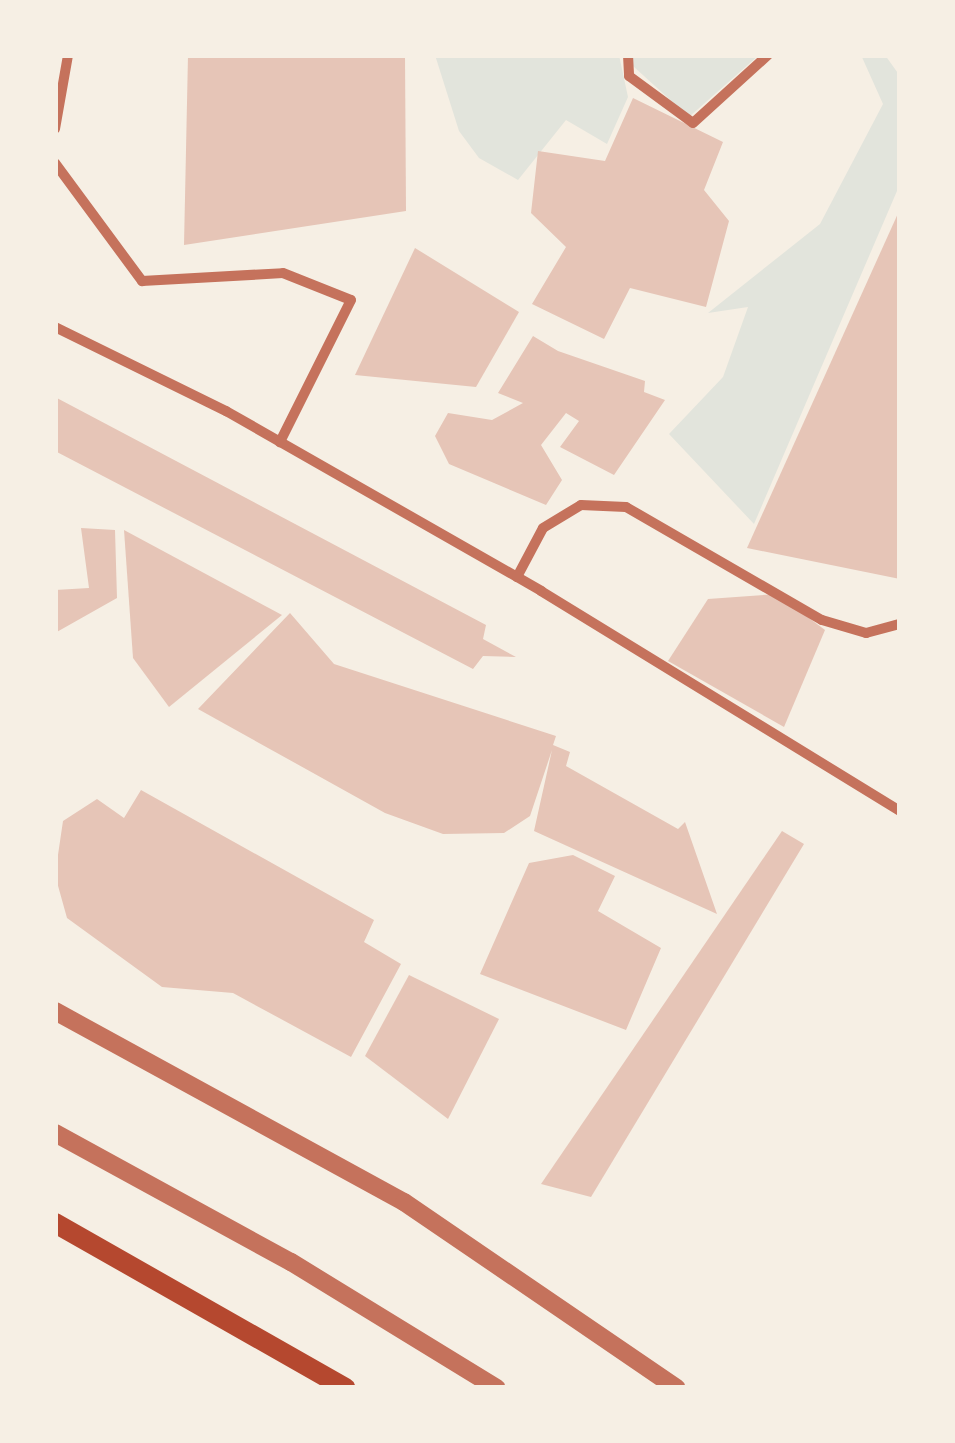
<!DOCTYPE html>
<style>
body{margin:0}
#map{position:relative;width:955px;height:1443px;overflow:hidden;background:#f6efe4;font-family:Lato,sans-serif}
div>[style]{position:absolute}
.green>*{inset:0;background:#e2e4dc}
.building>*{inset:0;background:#e6c5b7}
.minor>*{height:10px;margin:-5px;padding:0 5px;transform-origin:5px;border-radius:5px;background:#c5725c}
.tertiary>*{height:18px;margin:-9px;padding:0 9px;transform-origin:9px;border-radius:9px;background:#c5725c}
.secondary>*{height:20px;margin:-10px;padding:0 10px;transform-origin:10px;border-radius:10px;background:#b5482f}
span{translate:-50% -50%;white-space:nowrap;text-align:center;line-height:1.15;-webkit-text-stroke:8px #f6efe4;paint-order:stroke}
.frame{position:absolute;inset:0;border:58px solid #f6efe4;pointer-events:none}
</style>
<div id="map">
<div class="green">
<div style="clip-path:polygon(435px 55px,619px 55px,628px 97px,607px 144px,566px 120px,518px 180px,479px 158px,459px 131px)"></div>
<div style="clip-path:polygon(632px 55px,759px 55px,689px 117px,633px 66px)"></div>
<div style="clip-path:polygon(861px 55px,885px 55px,900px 76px,900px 184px,754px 524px,669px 434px,723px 377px,748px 307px,708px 313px,820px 224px,883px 104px)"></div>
</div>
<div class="building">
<div style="clip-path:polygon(188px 55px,405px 55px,406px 211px,184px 245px)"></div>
<div style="clip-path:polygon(633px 98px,723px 142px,704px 190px,729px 221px,706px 307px,630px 288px,604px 339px,532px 304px,566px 247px,531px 213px,538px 151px,605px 161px)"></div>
<div style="clip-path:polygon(900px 209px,900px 579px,747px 548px)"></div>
<div style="clip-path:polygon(415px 248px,519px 312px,476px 387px,355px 375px)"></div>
<div style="clip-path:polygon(533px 336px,558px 351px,645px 381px,644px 392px,665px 400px,614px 475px,560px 447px,579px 421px,566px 413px,541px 445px,562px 480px,546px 505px,449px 464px,435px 436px,448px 413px,492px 420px,523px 403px,498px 393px)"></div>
<div style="clip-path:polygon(55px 397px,486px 625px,483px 639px,516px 657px,483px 656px,473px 669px,55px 451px)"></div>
<div style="clip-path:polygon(81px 528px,115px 530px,117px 598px,55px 633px,55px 590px,89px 588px)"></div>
<div style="clip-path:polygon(124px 530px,282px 615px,169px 707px,133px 658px)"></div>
<div style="clip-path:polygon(777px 594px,825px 630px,784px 727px,668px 661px,708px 599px)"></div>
<div style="clip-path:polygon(290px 613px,334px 664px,556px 736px,553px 745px,570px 752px,566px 766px,678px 829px,685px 822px,717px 914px,534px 831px,552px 750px,530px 816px,504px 833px,443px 834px,385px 813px,198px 709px)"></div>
<div style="clip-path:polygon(141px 790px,374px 920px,364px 942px,401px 964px,351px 1057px,233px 993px,162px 987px,67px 918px,55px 875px,63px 821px,97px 799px,124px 818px)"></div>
<div style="clip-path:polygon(782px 831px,804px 844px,591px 1197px,541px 1184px)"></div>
<div style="clip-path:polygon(573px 855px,615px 876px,598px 911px,661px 948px,626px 1030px,480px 974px,529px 863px)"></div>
<div style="clip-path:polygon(409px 975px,499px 1019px,448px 1119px,365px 1056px)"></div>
</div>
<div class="minor">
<div style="left:628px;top:55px;width:21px;rotate:87deg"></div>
<div style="left:629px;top:76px;width:79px;rotate:36.3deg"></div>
<div style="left:693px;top:123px;width:101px;rotate:-42.2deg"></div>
<div style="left:55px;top:129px;width:75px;rotate:-80deg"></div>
<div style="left:55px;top:163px;width:147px;rotate:53.6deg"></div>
<div style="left:142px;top:281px;width:141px;rotate:-3.2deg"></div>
<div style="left:283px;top:273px;width:73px;rotate:21.7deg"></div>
<div style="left:351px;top:300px;width:159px;rotate:116.6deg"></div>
<div style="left:55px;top:327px;width:191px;rotate:26.2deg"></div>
<div style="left:226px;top:411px;width:363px;rotate:29.7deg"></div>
<div style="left:541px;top:591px;width:421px;rotate:31.5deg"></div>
<div style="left:517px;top:577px;width:55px;rotate:-62deg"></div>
<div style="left:543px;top:528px;width:44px;rotate:-31.2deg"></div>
<div style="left:581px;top:505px;width:45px;rotate:2.5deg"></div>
<div style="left:626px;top:507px;width:226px;rotate:30deg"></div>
<div style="left:822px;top:620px;width:46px;rotate:16.5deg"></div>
<div style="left:866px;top:633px;width:35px;rotate:-15deg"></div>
</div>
<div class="tertiary">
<div style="left:55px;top:1011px;width:398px;rotate:28.7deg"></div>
<div style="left:404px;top:1202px;width:330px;rotate:34.3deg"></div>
<div style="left:55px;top:1133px;width:269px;rotate:28.7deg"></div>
<div style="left:291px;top:1262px;width:241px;rotate:31.5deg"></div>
</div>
<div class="secondary">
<div style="left:55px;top:1223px;width:334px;rotate:29.6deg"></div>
</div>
<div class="frame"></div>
</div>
